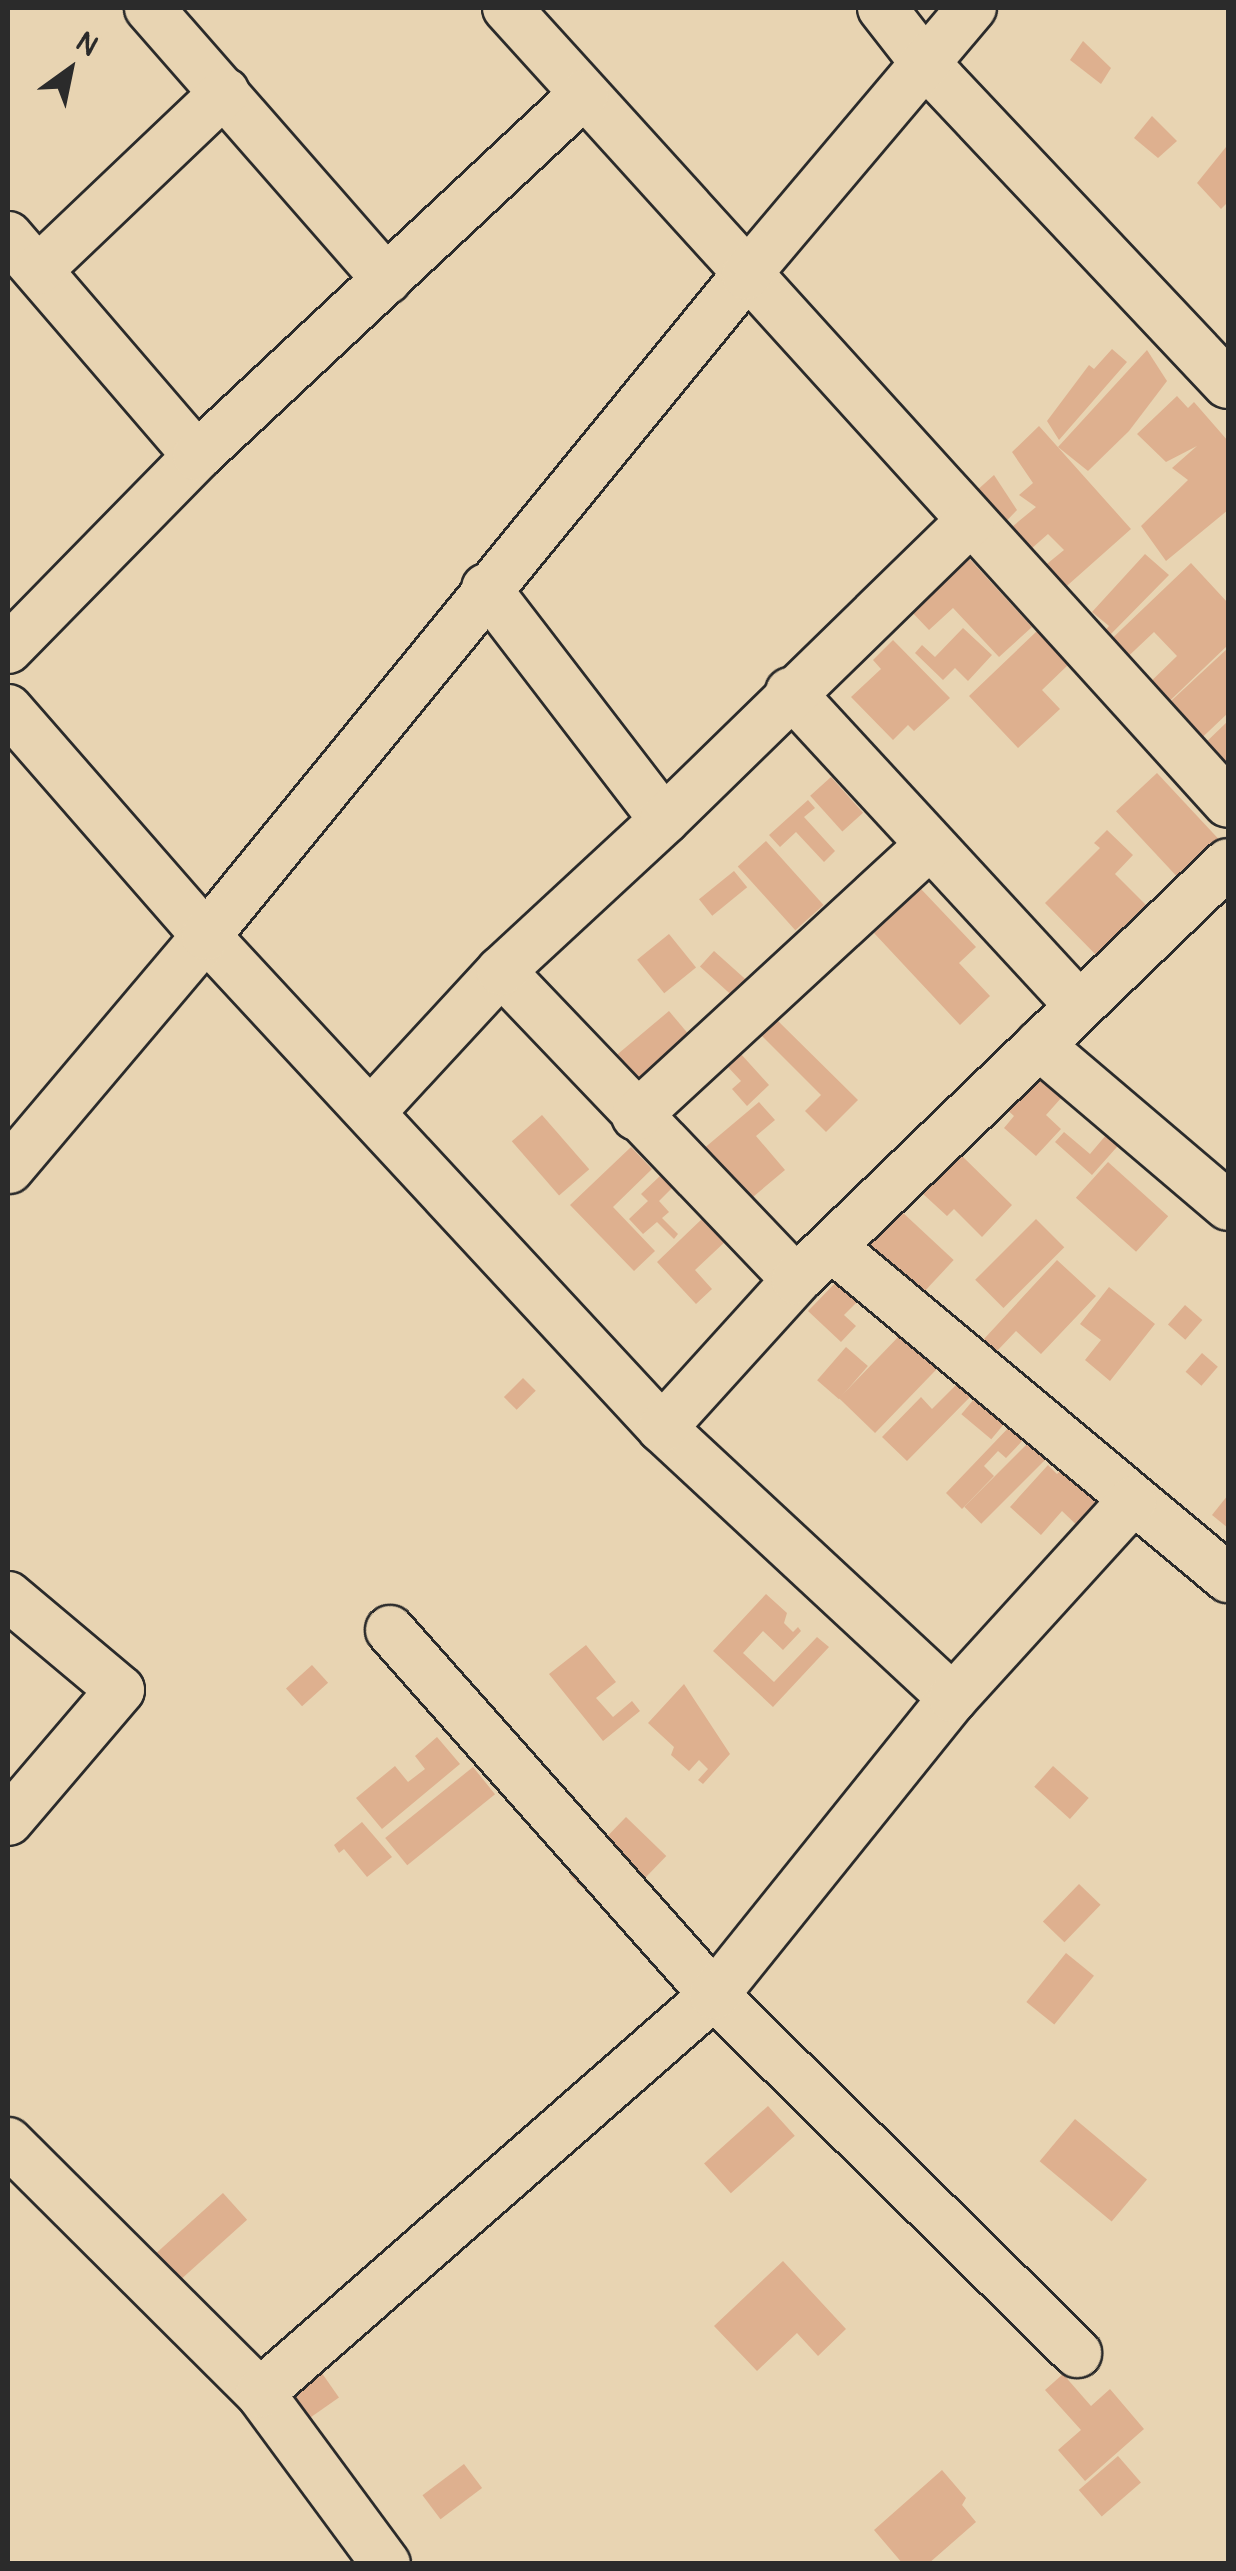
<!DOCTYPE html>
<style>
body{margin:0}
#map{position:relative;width:1236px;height:2571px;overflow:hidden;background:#e8d4b2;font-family:Pangolin,sans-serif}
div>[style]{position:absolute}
.building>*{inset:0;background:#deb08f;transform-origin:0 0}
.roads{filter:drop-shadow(2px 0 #2b2b2b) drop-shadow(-2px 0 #2b2b2b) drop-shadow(0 2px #2b2b2b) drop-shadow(0 -2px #2b2b2b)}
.minor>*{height:48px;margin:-24px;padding:0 24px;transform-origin:24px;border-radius:24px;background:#e8d4b2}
span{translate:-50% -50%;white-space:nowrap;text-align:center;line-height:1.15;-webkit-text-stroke:8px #e8d4b2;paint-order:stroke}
.frame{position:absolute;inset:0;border:10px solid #2b2b2b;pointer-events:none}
.north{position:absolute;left:20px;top:20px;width:100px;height:100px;-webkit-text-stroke:8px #e8d4b2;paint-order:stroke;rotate:33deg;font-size:28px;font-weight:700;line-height:40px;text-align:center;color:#2b2b2b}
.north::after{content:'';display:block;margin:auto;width:35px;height:45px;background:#2b2b2b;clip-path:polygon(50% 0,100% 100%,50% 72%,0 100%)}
</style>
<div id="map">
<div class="building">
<div style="clip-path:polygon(1083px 41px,1111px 68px,1101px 84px,1070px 60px)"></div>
<div style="clip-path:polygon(1152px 116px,1177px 141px,1158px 158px,1134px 138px)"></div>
<div style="clip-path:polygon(1226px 147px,1228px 202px,1221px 209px,1197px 183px)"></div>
<div style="clip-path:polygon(1112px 349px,1127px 362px,1059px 440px,1047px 421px,1089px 365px,1094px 369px)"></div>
<div style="clip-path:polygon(1147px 350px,1167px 381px,1129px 431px,1088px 471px,1058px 447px)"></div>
<div style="clip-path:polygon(1177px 396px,1188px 408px,1194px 402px,1228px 441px,1228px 510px,1166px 561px,1141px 526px,1188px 480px,1172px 468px,1197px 446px,1166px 462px,1137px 434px)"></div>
<div style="clip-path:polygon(1039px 426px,1131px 529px,1060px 592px,1037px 572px,1064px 550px,1048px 534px,1023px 556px,1001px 536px,1036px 507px,1019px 495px,1033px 483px,1012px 452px)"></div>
<div style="clip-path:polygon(994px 475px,1017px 510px,995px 533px,964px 502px)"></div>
<div style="clip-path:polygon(1145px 554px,1169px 575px,1108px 637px,1104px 632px,1109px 626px,1092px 612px)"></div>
<div style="clip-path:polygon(966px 555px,1032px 627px,999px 657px,953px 608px,929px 630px,908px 608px)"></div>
<div style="clip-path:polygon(1191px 563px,1228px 603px,1228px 645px,1156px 714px,1137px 695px,1177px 656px,1154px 632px,1118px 666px,1101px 649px)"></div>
<div style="clip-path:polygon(963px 628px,992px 655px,968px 681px,955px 668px,943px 680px,915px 653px,922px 645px,935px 657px)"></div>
<div style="clip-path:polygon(1037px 631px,1069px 664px,1042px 690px,1060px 709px,1018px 748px,969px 696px)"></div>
<div style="clip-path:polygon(893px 640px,950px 698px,914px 731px,908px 725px,893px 740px,851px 697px,881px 669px,873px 660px)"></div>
<div style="clip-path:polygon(1228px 648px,1228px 713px,1190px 749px,1157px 714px)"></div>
<div style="clip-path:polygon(1228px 721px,1228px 767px,1223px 772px,1200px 748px)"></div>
<div style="left:1157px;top:773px;width:93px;height:56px;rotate:47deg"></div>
<div style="left:831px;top:777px;width:48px;height:28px;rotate:48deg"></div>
<div style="clip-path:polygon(808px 800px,815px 808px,804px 817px,835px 851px,824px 862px,796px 832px,780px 847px,769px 835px)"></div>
<div style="clip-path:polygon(1107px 830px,1133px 855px,1115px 874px,1149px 908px,1099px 958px,1045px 903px,1100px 848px,1094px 843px)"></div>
<div style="left:766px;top:841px;width:86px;height:38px;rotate:48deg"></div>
<div style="left:734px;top:871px;width:21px;height:45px;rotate:51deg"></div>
<div style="clip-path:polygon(921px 889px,976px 947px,959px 963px,990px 996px,960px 1025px,874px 933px)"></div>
<div style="left:669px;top:934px;width:43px;height:41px;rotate:51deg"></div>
<div style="left:714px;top:951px;width:45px;height:21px;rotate:42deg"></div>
<div style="left:669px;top:1011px;width:33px;height:71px;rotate:50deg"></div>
<div style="clip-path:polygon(776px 1019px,858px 1100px,826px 1132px,805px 1111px,821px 1095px,760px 1034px)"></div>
<div style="clip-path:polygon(740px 1053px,769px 1085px,747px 1106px,732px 1089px,741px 1081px,726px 1065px)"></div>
<div style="clip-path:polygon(1041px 1063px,1070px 1088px,1046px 1115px,1061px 1129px,1036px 1156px,1004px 1128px,1014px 1116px,1003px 1106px)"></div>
<div style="clip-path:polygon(759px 1102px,775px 1120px,756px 1136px,785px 1170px,747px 1202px,702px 1150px)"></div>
<div style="left:542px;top:1115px;width:72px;height:40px;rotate:49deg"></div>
<div style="clip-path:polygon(1112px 1128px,1124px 1139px,1092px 1175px,1055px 1142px,1064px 1132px,1090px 1154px)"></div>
<div style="clip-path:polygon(631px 1147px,652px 1169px,613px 1207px,655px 1251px,634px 1271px,570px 1205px)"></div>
<div style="clip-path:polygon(960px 1154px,1012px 1205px,982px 1237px,954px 1209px,947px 1216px,922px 1193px)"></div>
<div style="left:1108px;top:1162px;width:81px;height:48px;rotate:42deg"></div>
<div style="clip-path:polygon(660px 1176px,672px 1188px,659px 1201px,669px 1212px,662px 1218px,678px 1234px,674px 1239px,657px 1222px,643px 1234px,629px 1219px,648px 1201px,641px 1194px)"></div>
<div style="left:901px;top:1211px;width:72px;height:55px;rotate:43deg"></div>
<div style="clip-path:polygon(705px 1216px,728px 1239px,695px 1270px,712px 1289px,696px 1304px,657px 1262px)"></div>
<div style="left:1036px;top:1219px;width:40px;height:86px;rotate:45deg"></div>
<div style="clip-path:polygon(1057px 1260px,1096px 1296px,1041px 1354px,1016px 1331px,997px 1351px,984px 1339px)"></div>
<div style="clip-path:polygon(840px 1278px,861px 1298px,844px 1315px,856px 1326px,841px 1342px,808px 1311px)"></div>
<div style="clip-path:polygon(1109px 1287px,1155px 1324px,1110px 1381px,1085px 1360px,1101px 1340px,1080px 1324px)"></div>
<div style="left:1185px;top:1305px;width:23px;height:26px;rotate:41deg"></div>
<div style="left:903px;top:1332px;width:50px;height:92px;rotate:44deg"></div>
<div style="left:846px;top:1347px;width:29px;height:44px;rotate:41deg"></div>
<div style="left:1202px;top:1353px;width:21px;height:25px;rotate:41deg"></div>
<div style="left:523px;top:1378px;width:18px;height:27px;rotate:45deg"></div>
<div style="clip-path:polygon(959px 1382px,972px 1395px,907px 1461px,882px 1437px,921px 1397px,932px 1409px)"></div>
<div style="left:980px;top:1392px;width:39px;height:29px;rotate:40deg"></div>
<div style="clip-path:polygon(1012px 1424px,1026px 1437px,1006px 1458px,998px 1451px,984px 1466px,994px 1476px,962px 1509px,946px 1493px)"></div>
<div style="left:1035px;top:1436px;width:24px;height:100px;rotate:45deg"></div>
<div style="clip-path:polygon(1069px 1462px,1111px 1500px,1083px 1531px,1062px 1511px,1041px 1535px,1010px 1507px,1048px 1465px,1057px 1474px)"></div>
<div style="clip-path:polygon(1228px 1495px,1228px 1528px,1212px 1515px)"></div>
<div style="clip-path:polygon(766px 1594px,787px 1613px,784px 1623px,793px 1632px,798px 1627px,801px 1631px,783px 1650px,763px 1631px,743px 1653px,774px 1682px,817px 1637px,829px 1647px,773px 1707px,713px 1651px)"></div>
<div style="clip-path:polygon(586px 1645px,616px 1682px,596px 1698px,613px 1717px,632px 1701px,640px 1711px,603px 1741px,549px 1674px)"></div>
<div style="left:312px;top:1665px;width:24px;height:35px;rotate:48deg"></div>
<div style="clip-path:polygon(684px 1684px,730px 1754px,703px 1784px,698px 1780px,708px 1769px,699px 1760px,689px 1771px,671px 1755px,674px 1747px,648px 1723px)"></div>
<div style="clip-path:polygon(437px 1737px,460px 1764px,382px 1829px,356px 1798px,395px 1766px,408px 1782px,425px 1769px,415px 1756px)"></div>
<div style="left:1053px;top:1766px;width:48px;height:28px;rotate:42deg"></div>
<div style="left:473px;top:1767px;width:35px;height:113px;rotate:51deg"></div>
<div style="left:626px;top:1817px;width:56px;height:81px;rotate:44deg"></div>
<div style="clip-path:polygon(362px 1822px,392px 1857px,367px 1877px,344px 1849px,339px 1853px,334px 1845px)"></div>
<div style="left:1079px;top:1884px;width:30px;height:52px;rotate:44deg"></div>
<div style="left:1066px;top:1953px;width:36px;height:63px;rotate:39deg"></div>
<div style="left:768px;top:2106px;width:40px;height:86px;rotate:48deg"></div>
<div style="left:1075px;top:2119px;width:94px;height:55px;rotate:40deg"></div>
<div style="left:223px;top:2193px;width:36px;height:102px;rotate:48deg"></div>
<div style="clip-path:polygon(783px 2261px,846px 2329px,818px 2356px,797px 2333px,757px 2371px,714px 2326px)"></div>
<div style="left:312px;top:2359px;width:47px;height:51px;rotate:55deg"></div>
<div style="clip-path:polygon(1063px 2374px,1091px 2406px,1110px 2389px,1144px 2429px,1085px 2481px,1058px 2450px,1081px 2430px,1045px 2390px)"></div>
<div style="left:1118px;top:2456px;width:35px;height:52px;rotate:49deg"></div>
<div style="left:464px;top:2464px;width:30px;height:52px;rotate:53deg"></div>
<div style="clip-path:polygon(942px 2470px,966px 2498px,962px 2505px,976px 2522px,928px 2564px,903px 2564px,874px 2530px)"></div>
</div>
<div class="roads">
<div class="minor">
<div style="left:149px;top:8px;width:361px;rotate:48.8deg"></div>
<div style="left:507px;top:8px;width:1073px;rotate:47.79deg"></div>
<div style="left:882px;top:8px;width:70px;rotate:52deg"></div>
<div style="left:925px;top:63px;width:441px;rotate:46.7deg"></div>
<div style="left:8px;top:236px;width:290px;rotate:49.3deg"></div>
<div style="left:38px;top:270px;width:258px;rotate:-43.6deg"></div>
<div style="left:486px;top:588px;width:292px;rotate:52.5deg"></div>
<div style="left:8px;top:649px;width:270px;rotate:-45.6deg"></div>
<div style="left:197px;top:456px;width:530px;rotate:-43.09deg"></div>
<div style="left:790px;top:692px;width:426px;rotate:47.3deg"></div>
<div style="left:8px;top:709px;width:301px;rotate:48.9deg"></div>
<div style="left:206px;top:936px;width:671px;rotate:47.17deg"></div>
<div style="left:662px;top:1428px;width:397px;rotate:42.9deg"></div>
<div style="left:501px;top:971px;width:427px;rotate:46.3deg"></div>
<div style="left:1039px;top:1045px;width:248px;rotate:40.4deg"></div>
<div style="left:371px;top:1112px;width:192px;rotate:-47.3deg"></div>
<div style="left:501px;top:971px;width:222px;rotate:-42.8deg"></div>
<div style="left:664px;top:820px;width:428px;rotate:-44.3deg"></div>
<div style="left:636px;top:1116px;width:398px;rotate:-42.7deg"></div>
<div style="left:9px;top:1169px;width:305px;rotate:-49.8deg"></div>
<div style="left:206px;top:936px;width:854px;rotate:-50.75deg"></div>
<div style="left:746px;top:275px;width:350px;rotate:-49.8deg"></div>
<div style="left:833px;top:1248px;width:515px;rotate:39.88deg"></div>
<div style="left:662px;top:1428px;width:200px;rotate:-47.8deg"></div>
<div style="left:796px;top:1280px;width:600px;rotate:-43.99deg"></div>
<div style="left:8px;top:1596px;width:146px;rotate:40deg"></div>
<div style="left:120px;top:1690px;width:172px;rotate:130.5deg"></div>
<div style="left:390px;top:1630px;width:488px;rotate:48.4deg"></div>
<div style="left:714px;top:1995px;width:510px;rotate:44.6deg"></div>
<div style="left:8px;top:2142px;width:356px;rotate:44.9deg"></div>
<div style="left:260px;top:2393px;width:212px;rotate:53.6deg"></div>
<div style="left:260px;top:2393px;width:604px;rotate:-41.24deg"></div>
<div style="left:714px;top:1995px;width:381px;rotate:-51.2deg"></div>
<div style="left:953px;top:1698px;width:266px;rotate:-47.7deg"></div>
</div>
</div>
<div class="frame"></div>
<div class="north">N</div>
</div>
